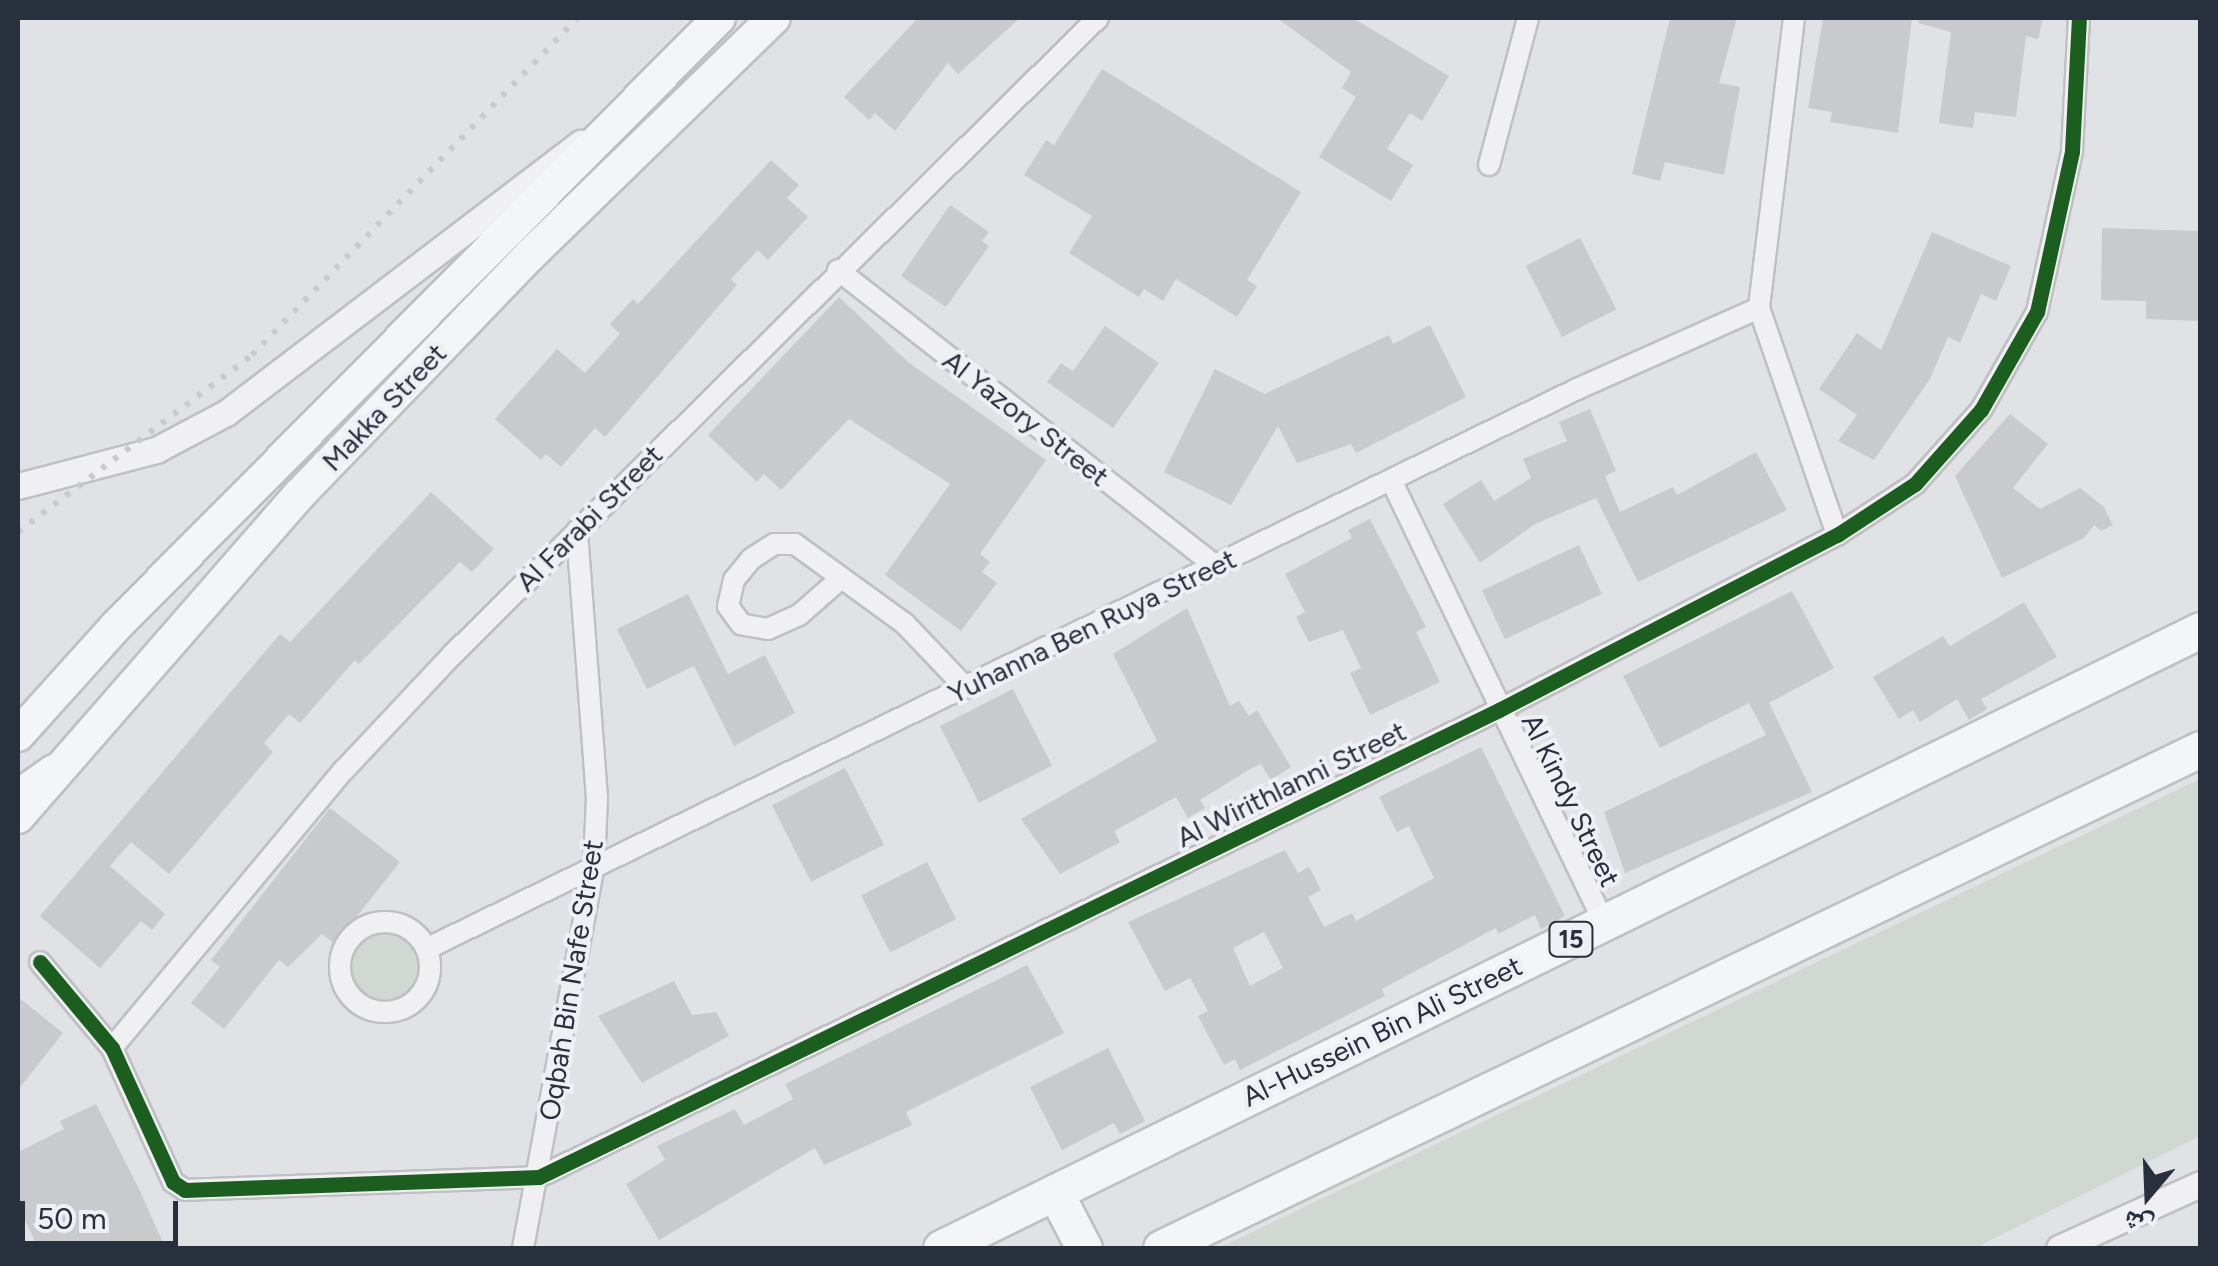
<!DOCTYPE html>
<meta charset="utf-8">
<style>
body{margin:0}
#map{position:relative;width:2218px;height:1266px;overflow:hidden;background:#e0e2e5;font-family:Figtree,"Noto Naskh Arabic",sans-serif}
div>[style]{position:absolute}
.green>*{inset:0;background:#d0d8d1}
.round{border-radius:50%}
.building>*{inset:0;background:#c8cacd;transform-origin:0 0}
.roads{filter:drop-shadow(2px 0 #bec0c3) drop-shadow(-2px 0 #bec0c3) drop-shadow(0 2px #bec0c3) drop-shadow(0 -2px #bec0c3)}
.minor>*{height:20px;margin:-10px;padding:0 10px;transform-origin:10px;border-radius:10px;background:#f0f0f2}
.minor>.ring{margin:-10px;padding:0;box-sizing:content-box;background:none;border:20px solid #f0f0f2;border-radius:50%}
.tertiary>*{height:25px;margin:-12.5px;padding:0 12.5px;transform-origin:12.5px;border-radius:12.5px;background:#f0f0f2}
.primary>*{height:32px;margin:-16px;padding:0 16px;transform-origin:16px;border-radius:16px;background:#f4f5f6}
.trunk>*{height:35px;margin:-17.5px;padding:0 17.5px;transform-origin:17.5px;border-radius:17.5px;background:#f4f5f6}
.rail>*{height:6px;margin-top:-3px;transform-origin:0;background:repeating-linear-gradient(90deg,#c9cacd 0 5px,transparent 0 15px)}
.cycleway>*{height:15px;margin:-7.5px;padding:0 7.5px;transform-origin:7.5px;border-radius:7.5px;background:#1b5e20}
span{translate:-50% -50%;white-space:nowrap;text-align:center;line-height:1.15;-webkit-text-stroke:8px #eef0f5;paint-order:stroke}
.shield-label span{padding:2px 8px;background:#eef0f5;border:2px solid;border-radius:8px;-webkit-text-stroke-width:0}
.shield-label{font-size:25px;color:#282f3d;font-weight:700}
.street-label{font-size:28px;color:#282f3d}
.frame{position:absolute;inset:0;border:20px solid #282f3d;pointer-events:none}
.north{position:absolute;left:2098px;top:1146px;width:100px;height:100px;-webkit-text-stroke:8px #eef0f5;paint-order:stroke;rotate:199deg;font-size:28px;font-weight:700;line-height:40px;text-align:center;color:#282f3d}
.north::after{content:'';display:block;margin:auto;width:35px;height:45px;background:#282f3d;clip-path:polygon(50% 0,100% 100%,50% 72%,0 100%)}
.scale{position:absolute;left:20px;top:1201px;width:158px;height:45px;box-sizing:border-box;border:5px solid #282f3d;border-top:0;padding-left:12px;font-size:30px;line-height:35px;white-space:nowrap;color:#282f3d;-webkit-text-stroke:8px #eef0f5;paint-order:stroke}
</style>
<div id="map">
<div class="green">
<div style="clip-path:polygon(2200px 779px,2200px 1136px,1975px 1248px,1219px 1248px)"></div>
<div class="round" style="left:346px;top:929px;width:78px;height:78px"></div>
</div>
<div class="building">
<div style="clip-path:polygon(918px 18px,1020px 18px,958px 74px,948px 63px,895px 131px,875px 113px,869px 120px,844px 97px)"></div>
<div style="clip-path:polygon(1277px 18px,1353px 18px,1449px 76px,1422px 121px,1410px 113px,1387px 149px,1413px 165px,1391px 201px,1319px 157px,1356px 97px,1342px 88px,1351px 72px)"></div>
<div style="clip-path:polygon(1670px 18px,1737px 18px,1719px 83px,1740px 87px,1724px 175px,1665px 162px,1660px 181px,1632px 174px)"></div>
<div style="clip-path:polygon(1823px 18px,1912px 18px,1898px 133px,1830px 122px,1832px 112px,1808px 108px)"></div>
<div style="clip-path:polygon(1919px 18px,2043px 18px,2038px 39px,2026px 36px,2016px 117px,1975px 112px,1973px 128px,1939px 123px,1951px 32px,1918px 23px)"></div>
<div style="clip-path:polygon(1102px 69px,1301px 192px,1247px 280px,1257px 286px,1237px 317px,1176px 279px,1163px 301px,1144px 289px,1139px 297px,1069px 253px,1092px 216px,1024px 175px,1046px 140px,1054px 145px)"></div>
<div style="clip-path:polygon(771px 160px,799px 185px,787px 198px,808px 217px,768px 260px,758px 250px,731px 279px,737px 285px,605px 437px,595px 428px,561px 467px,546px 454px,541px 460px,495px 419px,557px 349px,585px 373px,620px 334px,610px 324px,633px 299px,638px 304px)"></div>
<div style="clip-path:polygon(950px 205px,989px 232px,982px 241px,989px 246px,946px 307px,901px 276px)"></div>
<div style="clip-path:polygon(2102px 228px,2200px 231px,2200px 321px,2146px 319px,2146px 301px,2101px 300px)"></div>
<div style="clip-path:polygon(1932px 232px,2011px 266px,1996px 301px,1981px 294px,1960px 343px,1948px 337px,1930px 379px,1874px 460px,1838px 441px,1857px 415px,1819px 389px,1857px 333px,1881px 350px)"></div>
<div style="left:1580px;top:238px;width:80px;height:61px;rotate:63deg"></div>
<div style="clip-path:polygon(839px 297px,908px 362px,1046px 460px,980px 554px,990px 562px,982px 572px,997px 583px,961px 631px,885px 575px,950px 484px,849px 419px,781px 490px,764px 474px,757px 482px,708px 435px)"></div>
<div style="clip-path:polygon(1430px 325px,1466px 397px,1356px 453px,1351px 444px,1297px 463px,1278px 426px,1231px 505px,1164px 472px,1215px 369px,1265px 394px,1389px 335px,1393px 344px)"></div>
<div style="clip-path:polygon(1105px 326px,1159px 363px,1113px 428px,1047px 382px,1061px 363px,1073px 371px)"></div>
<div style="clip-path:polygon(1590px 409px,1616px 471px,1605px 476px,1620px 512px,1673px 487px,1677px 495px,1756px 452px,1787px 510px,1638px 582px,1596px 498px,1535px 524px,1480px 563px,1443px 504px,1481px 480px,1494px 501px,1531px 478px,1523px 459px,1567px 441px,1559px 422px)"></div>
<div style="clip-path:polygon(2010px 414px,2048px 444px,2013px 488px,2040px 509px,2080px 488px,2104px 507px,2113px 525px,2101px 531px,2094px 525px,2084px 538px,2002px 578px,1955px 476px)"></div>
<div style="clip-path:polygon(431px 492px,494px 549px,472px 572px,460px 562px,359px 664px,355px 660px,300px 723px,289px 714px,264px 743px,273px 752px,169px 874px,131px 842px,110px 866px,165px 914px,152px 930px,141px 921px,100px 968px,40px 916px,280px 634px,290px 642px)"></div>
<div style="clip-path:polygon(1370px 519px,1426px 627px,1416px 632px,1440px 682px,1370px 715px,1350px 673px,1361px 668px,1343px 630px,1309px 642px,1296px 617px,1305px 612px,1285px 574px,1352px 538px,1348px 530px)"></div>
<div style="left:1579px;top:545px;width:54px;height:107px;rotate:65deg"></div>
<div style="clip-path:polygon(1792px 591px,1834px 668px,1769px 703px,1812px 792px,1625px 873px,1604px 812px,1766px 735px,1749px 703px,1660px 748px,1623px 676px)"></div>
<div style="clip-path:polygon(688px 594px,728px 674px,765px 655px,795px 713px,734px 746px,694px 666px,647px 689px,617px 629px)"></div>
<div style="clip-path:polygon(2024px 602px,2057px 657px,1981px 699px,1987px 709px,1969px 720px,1957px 699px,1920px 722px,1913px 710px,1899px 719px,1873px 677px,1943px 636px,1950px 646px)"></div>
<div style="clip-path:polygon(1187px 608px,1230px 706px,1239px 701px,1249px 716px,1257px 710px,1291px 767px,1271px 780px,1261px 764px,1250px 769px,1200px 800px,1205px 808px,1188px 818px,1176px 797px,1114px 831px,1120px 842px,1060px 874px,1021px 819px,1157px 741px,1113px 654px)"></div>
<div style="left:1013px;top:689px;width:86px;height:82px;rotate:63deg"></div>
<div style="clip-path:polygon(evenodd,1481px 747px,1565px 916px,1541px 929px,1535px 915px,1498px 934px,1496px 928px,1382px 989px,1385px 996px,1240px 1070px,1235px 1059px,1224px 1065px,1198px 1016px,1208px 1011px,1190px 978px,1165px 991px,1128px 922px,1285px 850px,1298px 873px,1309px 867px,1321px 890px,1308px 897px,1324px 927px,1352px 913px,1356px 921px,1434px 878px,1409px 826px,1397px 832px,1379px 797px,1481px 747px,1264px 932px,1283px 968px,1250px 986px,1233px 948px,1264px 932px)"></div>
<div style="left:845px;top:768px;width:86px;height:82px;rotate:63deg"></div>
<div style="clip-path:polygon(330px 808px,400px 862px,335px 944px,322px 934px,288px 967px,279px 960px,224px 1029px,191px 1003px,220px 967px,211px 960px)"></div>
<div style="left:927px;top:862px;width:64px;height:74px;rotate:63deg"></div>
<div style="clip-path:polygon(1027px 965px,1064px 1033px,906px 1112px,912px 1125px,824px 1165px,815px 1148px,659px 1240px,626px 1184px,665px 1160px,657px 1146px,735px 1109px,744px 1125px,793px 1099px,785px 1084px)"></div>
<div style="clip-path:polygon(674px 981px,692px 1015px,716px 1012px,729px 1036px,642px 1083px,598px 1016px)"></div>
<div style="clip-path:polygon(18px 997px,63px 1033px,18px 1090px)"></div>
<div style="clip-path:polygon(1108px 1048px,1145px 1121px,1120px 1134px,1114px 1123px,1062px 1150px,1030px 1087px)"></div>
<div style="clip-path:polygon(96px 1104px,140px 1191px,164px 1245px,38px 1248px,23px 1216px,18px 1219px,18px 1152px,64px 1129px,60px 1121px)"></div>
</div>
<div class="roads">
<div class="minor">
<div style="left:1794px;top:18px;width:292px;rotate:96.9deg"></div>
<div style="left:1759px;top:308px;width:240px;rotate:71deg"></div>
<div style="left:1489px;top:165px;width:152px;rotate:-75.1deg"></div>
<div style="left:838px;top:270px;width:479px;rotate:38.1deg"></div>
<div style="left:1392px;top:482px;width:489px;rotate:64.3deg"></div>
<div style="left:839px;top:580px;width:53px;rotate:138.8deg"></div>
<div style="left:799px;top:615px;width:34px;rotate:156deg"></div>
<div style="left:768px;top:629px;width:27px;rotate:-170deg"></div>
<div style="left:741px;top:624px;width:22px;rotate:-126deg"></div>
<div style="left:728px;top:606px;width:27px;rotate:-77deg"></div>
<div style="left:734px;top:580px;width:27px;rotate:-51deg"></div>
<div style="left:751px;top:559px;width:27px;rotate:-33deg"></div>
<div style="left:774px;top:544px;width:21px"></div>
<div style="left:795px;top:544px;width:136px;rotate:36deg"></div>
<div style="left:905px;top:624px;width:88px;rotate:46.4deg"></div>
<div class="ring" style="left:340px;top:922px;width:70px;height:70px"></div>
<div style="left:426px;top:949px;width:1280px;rotate:-25.94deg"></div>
<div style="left:1577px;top:389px;width:199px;rotate:-24deg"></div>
<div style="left:40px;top:962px;width:112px;rotate:50.1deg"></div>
<div style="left:112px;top:1048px;width:147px;rotate:65.5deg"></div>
<div style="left:173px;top:1182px;width:14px;rotate:34deg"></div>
<div style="left:185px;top:1190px;width:354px;rotate:-2.1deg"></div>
<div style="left:539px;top:1177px;width:1068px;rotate:-25.94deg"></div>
<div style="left:1499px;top:710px;width:381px;rotate:-27.4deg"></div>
<div style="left:1837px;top:535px;width:93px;rotate:-33.2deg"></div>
<div style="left:1915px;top:484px;width:99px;rotate:-48.3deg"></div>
<div style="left:1981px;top:410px;width:113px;rotate:-60.3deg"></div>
<div style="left:2037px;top:312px;width:165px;rotate:-77.7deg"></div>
<div style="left:2072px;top:151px;width:133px;rotate:-87deg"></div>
<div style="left:112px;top:1048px;width:362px;rotate:-50.2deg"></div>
<div style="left:344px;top:770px;width:159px;rotate:-46.8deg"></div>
<div style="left:453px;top:654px;width:906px;rotate:-44.6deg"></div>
<div style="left:523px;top:1248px;width:389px;rotate:-79.5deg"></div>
<div style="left:594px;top:866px;width:68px;rotate:-87.5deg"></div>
<div style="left:597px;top:798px;width:268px;rotate:-94.3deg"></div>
</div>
<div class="tertiary">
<div style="left:18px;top:486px;width:143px;rotate:-14.6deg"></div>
<div style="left:156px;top:450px;width:79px;rotate:-27.9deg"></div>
<div style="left:226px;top:413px;width:446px;rotate:-37.3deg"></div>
<div style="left:2059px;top:1248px;width:155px;rotate:-24.4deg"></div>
</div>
<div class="primary">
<div style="left:18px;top:735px;width:148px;rotate:-48deg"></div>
<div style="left:117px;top:625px;width:855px;rotate:-45.24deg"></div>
<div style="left:18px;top:817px;width:429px;rotate:-48.9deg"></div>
<div style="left:300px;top:494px;width:332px;rotate:-46.1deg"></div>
<div style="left:530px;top:255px;width:340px;rotate:-44.2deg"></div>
</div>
<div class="trunk">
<div style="left:18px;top:797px;width:44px;rotate:-34.8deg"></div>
<div style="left:1055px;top:1192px;width:63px;rotate:62.6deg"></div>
<div style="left:941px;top:1248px;width:1402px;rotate:-26.14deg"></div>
<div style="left:1161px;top:1248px;width:1153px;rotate:-25.65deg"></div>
</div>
</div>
<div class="rail">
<div style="left:18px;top:532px;width:293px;rotate:-37.1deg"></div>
<div style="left:252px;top:355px;width:468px;rotate:-46deg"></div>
</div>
<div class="cycleway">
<div style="left:40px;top:962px;width:112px;rotate:50.1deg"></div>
<div style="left:112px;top:1048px;width:147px;rotate:65.5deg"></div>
<div style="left:173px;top:1182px;width:14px;rotate:34deg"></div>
<div style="left:185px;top:1190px;width:354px;rotate:-2.1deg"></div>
<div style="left:539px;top:1177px;width:1068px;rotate:-25.94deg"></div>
<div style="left:1499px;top:710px;width:381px;rotate:-27.4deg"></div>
<div style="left:1837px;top:535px;width:93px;rotate:-33.2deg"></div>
<div style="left:1915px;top:484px;width:99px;rotate:-48.3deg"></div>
<div style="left:1981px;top:410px;width:113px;rotate:-60.3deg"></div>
<div style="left:2037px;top:312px;width:165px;rotate:-77.7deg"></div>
<div style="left:2072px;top:151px;width:133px;rotate:-87deg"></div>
</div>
<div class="shield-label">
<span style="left:1571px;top:939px">15</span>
</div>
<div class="street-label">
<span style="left:384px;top:407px;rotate:-46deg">Makka Street</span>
<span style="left:1026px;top:418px;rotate:38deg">Al Yazory Street</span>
<span style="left:589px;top:518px;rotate:-45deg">Al Farabi Street</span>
<span style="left:1092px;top:626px;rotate:-26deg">Yuhanna Ben Ruya Street</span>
<span style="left:1291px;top:784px;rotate:-26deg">Al Wirithlanni Street</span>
<span style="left:1571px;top:800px;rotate:64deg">Al Kindy Street</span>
<span style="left:571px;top:980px;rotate:-81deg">Oqbah Bin Nafe Street</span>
<span style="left:1382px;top:1031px;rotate:-26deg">Al-Hussein Bin Ali Street</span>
</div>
<div class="frame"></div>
<div class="north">ش</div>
<div class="scale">50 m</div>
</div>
